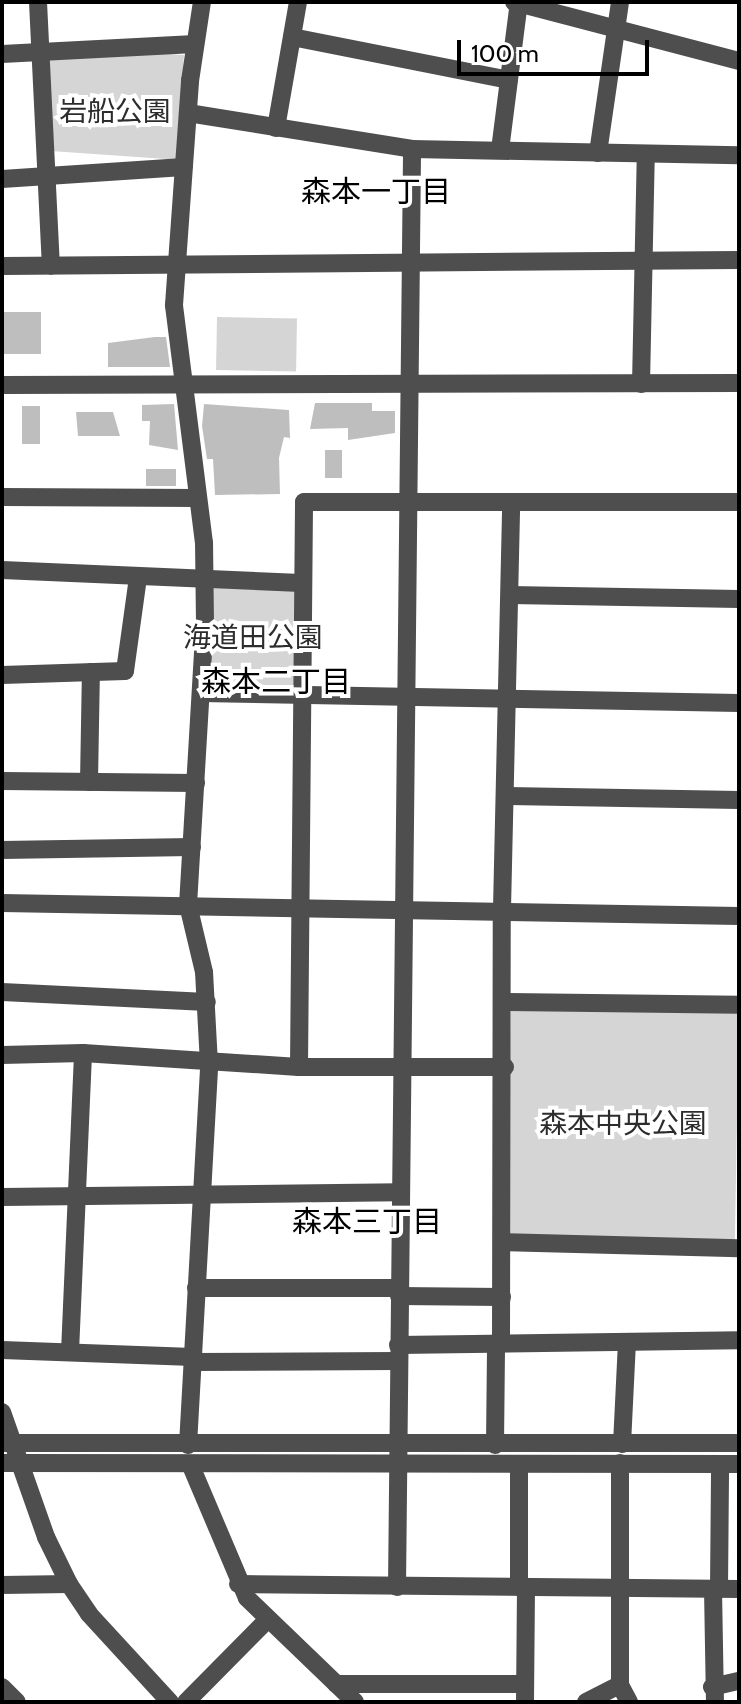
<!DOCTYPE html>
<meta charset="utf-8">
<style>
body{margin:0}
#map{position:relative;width:741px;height:1704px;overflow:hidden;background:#fff;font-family:Cabin,"Noto Sans JP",sans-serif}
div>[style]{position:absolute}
.green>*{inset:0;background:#d5d5d5;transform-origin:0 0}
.building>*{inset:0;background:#bebebe;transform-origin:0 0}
.minor>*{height:18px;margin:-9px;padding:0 9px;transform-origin:9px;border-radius:9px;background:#4e4e4e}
span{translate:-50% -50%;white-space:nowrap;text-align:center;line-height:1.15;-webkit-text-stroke:8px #fff;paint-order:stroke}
.park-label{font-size:28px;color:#2c2c2c}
.neighbourhood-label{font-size:30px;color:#000}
.frame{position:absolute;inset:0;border:4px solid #000;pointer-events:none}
.scale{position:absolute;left:457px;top:40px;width:192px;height:36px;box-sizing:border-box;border:4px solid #000;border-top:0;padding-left:10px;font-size:24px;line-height:28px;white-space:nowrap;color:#000;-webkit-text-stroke:6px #fff;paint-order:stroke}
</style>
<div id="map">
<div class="green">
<div style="left:184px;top:55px;width:105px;height:137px;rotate:94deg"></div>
<div style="left:217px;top:317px;width:80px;height:53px;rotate:1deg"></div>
<div style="left:211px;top:587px;width:86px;height:100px;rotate:1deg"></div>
<div style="left:511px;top:1002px;width:228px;height:240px;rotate:1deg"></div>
</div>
<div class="building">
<div style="left:2px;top:312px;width:39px;height:42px"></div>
<div style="clip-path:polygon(155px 337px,166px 337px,170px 367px,108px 367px,108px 343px)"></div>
<div style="clip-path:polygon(315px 403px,372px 403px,372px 411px,395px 411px,395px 433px,348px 440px,348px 428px,310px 429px)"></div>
<div style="clip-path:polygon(174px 404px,178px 450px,149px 445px,150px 421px,142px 421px,142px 405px)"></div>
<div style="clip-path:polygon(204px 404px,289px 410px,290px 438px,284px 437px,279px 458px,280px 494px,215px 495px,213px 459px,207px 459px,202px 426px)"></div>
<div style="left:22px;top:406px;width:18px;height:38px"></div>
<div style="clip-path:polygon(76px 412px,113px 412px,120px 436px,78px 436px)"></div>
<div style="left:325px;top:450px;width:17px;height:28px"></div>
<div style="left:146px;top:469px;width:30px;height:17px"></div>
</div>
<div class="minor">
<div style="left:38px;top:2px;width:264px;rotate:87.2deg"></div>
<div style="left:514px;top:2px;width:233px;rotate:14.7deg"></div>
<div style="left:292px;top:37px;width:221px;rotate:11.2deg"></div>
<div style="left:2px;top:54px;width:193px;rotate:-3deg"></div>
<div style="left:188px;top:113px;width:227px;rotate:9.1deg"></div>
<div style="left:412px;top:149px;width:327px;rotate:1.1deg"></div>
<div style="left:276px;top:128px;width:128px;rotate:-80.1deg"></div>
<div style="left:500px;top:150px;width:149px;rotate:-82.7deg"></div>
<div style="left:598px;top:153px;width:153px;rotate:-81.7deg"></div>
<div style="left:2px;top:179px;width:182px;rotate:-3.8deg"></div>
<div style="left:2px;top:266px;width:737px;rotate:-0.47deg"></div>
<div style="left:641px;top:384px;width:230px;rotate:-88.8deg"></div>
<div style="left:2px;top:385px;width:737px;rotate:-0.16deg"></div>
<div style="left:2px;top:497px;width:196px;rotate:0.3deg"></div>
<div style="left:2px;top:570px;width:299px;rotate:2.5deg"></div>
<div style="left:510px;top:595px;width:229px;rotate:1deg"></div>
<div style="left:2px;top:675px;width:123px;rotate:-1.9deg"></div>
<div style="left:125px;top:671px;width:95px;rotate:-82.1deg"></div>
<div style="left:201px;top:693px;width:538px;rotate:1.06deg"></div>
<div style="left:2px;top:781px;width:194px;rotate:0.6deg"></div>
<div style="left:89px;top:782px;width:110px;rotate:-89deg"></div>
<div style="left:507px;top:796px;width:232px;rotate:1deg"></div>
<div style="left:2px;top:850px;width:190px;rotate:-0.9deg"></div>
<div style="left:2px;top:903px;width:737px;rotate:1.01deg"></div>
<div style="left:2px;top:992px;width:205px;rotate:2.8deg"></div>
<div style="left:505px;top:1002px;width:234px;rotate:0.7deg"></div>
<div style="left:2px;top:1055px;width:81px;rotate:-1.4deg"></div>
<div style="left:83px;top:1053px;width:216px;rotate:3.7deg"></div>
<div style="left:299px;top:1067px;width:206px"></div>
<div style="left:299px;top:1067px;width:565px;rotate:-89.49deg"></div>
<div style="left:304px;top:502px;width:435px"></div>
<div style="left:2px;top:1197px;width:397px;rotate:-0.7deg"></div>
<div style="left:503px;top:1242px;width:236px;rotate:1.5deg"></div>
<div style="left:196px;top:1288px;width:203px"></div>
<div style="left:399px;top:1296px;width:103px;rotate:0.6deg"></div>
<div style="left:501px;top:1344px;width:435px;rotate:-89.9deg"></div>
<div style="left:502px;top:909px;width:405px;rotate:-88.7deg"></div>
<div style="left:398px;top:1345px;width:341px;rotate:-0.8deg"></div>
<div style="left:2px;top:1350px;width:191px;rotate:2.1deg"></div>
<div style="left:70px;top:1352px;width:299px;rotate:-87.5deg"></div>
<div style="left:192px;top:1362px;width:206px;rotate:-0.3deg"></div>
<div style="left:2px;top:1412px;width:133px;rotate:70.6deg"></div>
<div style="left:46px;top:1537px;width:52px;rotate:63.9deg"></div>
<div style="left:69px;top:1584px;width:36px;rotate:56deg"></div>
<div style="left:89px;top:1614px;width:120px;rotate:47.4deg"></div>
<div style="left:2px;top:1443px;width:737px"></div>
<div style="left:622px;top:1444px;width:102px;rotate:-87.2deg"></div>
<div style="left:188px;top:1445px;width:382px;rotate:-86.8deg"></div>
<div style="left:209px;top:1064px;width:92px;rotate:-93.1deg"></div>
<div style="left:204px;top:972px;width:69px;rotate:-103.4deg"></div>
<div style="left:188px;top:905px;width:283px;rotate:-86.6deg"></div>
<div style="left:205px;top:623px;width:80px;rotate:-90.7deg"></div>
<div style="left:204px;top:543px;width:240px;rotate:-97.2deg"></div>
<div style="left:174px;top:305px;width:225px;rotate:-85.9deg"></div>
<div style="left:190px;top:81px;width:80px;rotate:-81.4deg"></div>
<div style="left:495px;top:1445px;width:101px;rotate:-89.4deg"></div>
<div style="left:2px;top:1463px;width:737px;rotate:0.08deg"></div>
<div style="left:620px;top:1463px;width:222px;rotate:90deg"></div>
<div style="left:620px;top:1685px;width:19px;rotate:62deg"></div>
<div style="left:519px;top:1465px;width:122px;rotate:90deg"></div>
<div style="left:191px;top:1466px;width:143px;rotate:67deg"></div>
<div style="left:247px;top:1598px;width:150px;rotate:43.9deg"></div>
<div style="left:238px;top:1584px;width:501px;rotate:0.57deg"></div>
<div style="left:2px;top:1585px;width:67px;rotate:-0.9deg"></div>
<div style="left:397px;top:1587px;width:1438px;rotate:-89.4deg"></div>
<div style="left:713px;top:1589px;width:113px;rotate:89deg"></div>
<div style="left:719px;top:1589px;width:125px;rotate:-89.5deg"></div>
<div style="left:336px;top:1684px;width:189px"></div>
<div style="left:2px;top:1687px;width:21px;rotate:45deg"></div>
<div style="left:712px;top:1687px;width:28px;rotate:-13deg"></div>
<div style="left:186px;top:1702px;width:117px;rotate:-45.3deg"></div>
<div style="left:525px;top:1702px;width:115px;rotate:-89.5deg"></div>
<div style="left:586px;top:1702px;width:38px;rotate:-27deg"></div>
</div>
<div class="park-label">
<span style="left:115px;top:111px">岩船公園</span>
<span style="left:253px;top:637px">海道田公園</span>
<span style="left:623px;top:1123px">森本中央公園</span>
</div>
<div class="neighbourhood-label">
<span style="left:376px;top:192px">森本一丁目</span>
<span style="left:276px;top:682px">森本二丁目</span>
<span style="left:367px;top:1222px">森本三丁目</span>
</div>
<div class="frame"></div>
<div class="scale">100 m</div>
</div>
